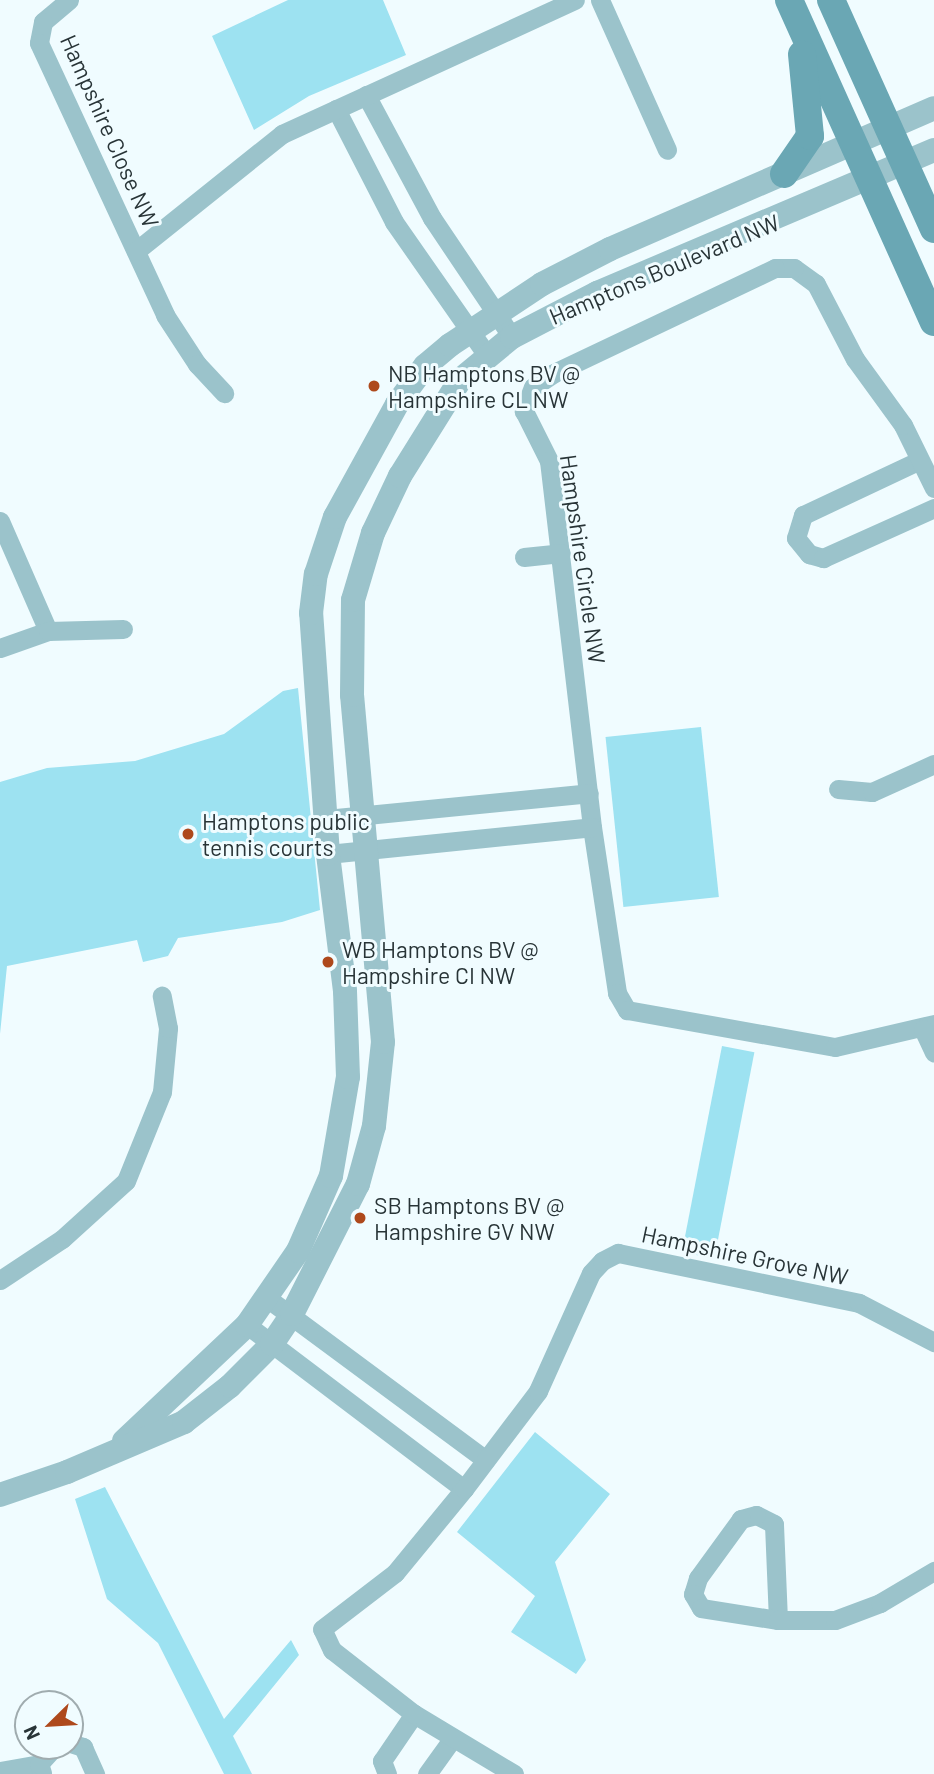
<!DOCTYPE html>
<style>
body{margin:0}
#map{position:relative;width:934px;height:1774px;overflow:hidden;background:#f0fcff;font-family:Barlow,sans-serif}
div>[style]{position:absolute}
.green>*{inset:0;background:#9de2f1;transform-origin:0 0}
.minor>*{height:19px;margin:-9.5px;padding:0 9.5px;transform-origin:9.5px;border-radius:9.5px;background:#9bc3cb}
.tertiary>*{height:24px;margin:-12px;padding:0 12px;transform-origin:12px;border-radius:12px;background:#9bc3cb}
.secondary>*{height:28px;margin:-14px;padding:0 14px;transform-origin:14px;border-radius:14px;background:#6aa7b4}
.dots>*{width:19px;height:19px;translate:-50% -50%;box-sizing:border-box;border:4px solid #f0fcff;border-radius:50%}
span{translate:-50% -50%;white-space:nowrap;text-align:center;line-height:1.15;-webkit-text-stroke:6px #f0fcff;paint-order:stroke}
.street-label{font-size:23px;color:#283437}
.poi-label{font-size:23px;color:#283437}
.left{translate:0 -50%;text-align:left}
.north{position:absolute;left:14px;top:1690px;width:70px;height:70px;box-sizing:border-box;background:#f0fcff;border:2px solid #a0acaf;border-radius:50%;rotate:246deg;font-size:19px;font-weight:700;line-height:28px;text-align:center;color:#283437}
.north::after{content:'';display:block;margin:auto;width:24px;height:32px;background:#ae491c;clip-path:polygon(50% 0,100% 100%,50% 72%,0 100%)}
</style>
<div id="map">
<div class="green">
<div style="clip-path:polygon(288px 0,383px 0,406px 55px,309px 96px,254px 130px,212px 36px)"></div>
<div style="clip-path:polygon(298px 688px,320px 910px,282px 922px,178px 938px,168px 956px,143px 962px,137px 940px,7px 966px,0 1034px,0 782px,47px 768px,135px 761px,224px 734px,283px 691px)"></div>
<div style="left:701px;top:727px;width:171px;height:96px;rotate:84deg"></div>
<div style="left:722px;top:1046px;width:33px;height:210px;rotate:11deg"></div>
<div style="clip-path:polygon(535px 1432px,610px 1494px,555px 1562px,586px 1660px,576px 1674px,511px 1632px,535px 1596px,457px 1532px)"></div>
<div style="clip-path:polygon(105px 1487px,224px 1719px,291px 1640px,299px 1655px,233px 1736px,252px 1774px,224px 1774px,158px 1643px,107px 1599px,75px 1499px)"></div>
</div>
<div class="minor">
<div style="left:69px;top:0;width:34px;rotate:140deg"></div>
<div style="left:43px;top:22px;width:21px;rotate:101deg"></div>
<div style="left:39px;top:43px;width:300px;rotate:65.1deg"></div>
<div style="left:165px;top:315px;width:59px;rotate:56.9deg"></div>
<div style="left:197px;top:364px;width:40px;rotate:47deg"></div>
<div style="left:600px;top:0;width:164px;rotate:65.9deg"></div>
<div style="left:366px;top:95px;width:140px;rotate:61.8deg"></div>
<div style="left:432px;top:218px;width:143px;rotate:56.1deg"></div>
<div style="left:336px;top:109px;width:127px;rotate:62.8deg"></div>
<div style="left:394px;top:222px;width:161px;rotate:55.1deg"></div>
<div style="left:136px;top:251px;width:187px;rotate:-38.7deg"></div>
<div style="left:282px;top:134px;width:322px;rotate:-24.6deg"></div>
<div style="left:918px;top:461px;width:127px;rotate:154.8deg"></div>
<div style="left:803px;top:515px;width:24px;rotate:107deg"></div>
<div style="left:796px;top:538px;width:21px;rotate:51deg"></div>
<div style="left:809px;top:554px;width:15px;rotate:16deg"></div>
<div style="left:823px;top:558px;width:122px;rotate:-24.2deg"></div>
<div style="left:934px;top:488px;width:70px;rotate:-116.2deg"></div>
<div style="left:903px;top:425px;width:82px;rotate:-126deg"></div>
<div style="left:855px;top:359px;width:85px;rotate:-117.5deg"></div>
<div style="left:816px;top:284px;width:27px;rotate:-144deg"></div>
<div style="left:794px;top:268px;width:19px;rotate:180deg"></div>
<div style="left:775px;top:268px;width:245px;rotate:154.6deg"></div>
<div style="left:554px;top:373px;width:25px;rotate:146deg"></div>
<div style="left:533px;top:387px;width:26px;rotate:111deg"></div>
<div style="left:524px;top:411px;width:56px;rotate:63.4deg"></div>
<div style="left:549px;top:461px;width:369px;rotate:83.3deg"></div>
<div style="left:592px;top:827px;width:168px;rotate:81.4deg"></div>
<div style="left:617px;top:993px;width:20px;rotate:60deg"></div>
<div style="left:627px;top:1010px;width:211px;rotate:10.1deg"></div>
<div style="left:835px;top:1047px;width:102px;rotate:-13.1deg"></div>
<div style="left:0;top:521px;width:120px;rotate:66.4deg"></div>
<div style="left:524px;top:557px;width:37px;rotate:-6deg"></div>
<div style="left:0;top:648px;width:51px;rotate:-19.5deg"></div>
<div style="left:48px;top:631px;width:75px;rotate:-1.5deg"></div>
<div style="left:838px;top:789px;width:34px;rotate:5deg"></div>
<div style="left:872px;top:792px;width:68px;rotate:-24.3deg"></div>
<div style="left:326px;top:819px;width:264px;rotate:-5.6deg"></div>
<div style="left:328px;top:854px;width:265px;rotate:-5.8deg"></div>
<div style="left:923px;top:1029px;width:26px;rotate:65deg"></div>
<div style="left:0;top:1280px;width:74px;rotate:-33.5deg"></div>
<div style="left:62px;top:1239px;width:86px;rotate:-42.2deg"></div>
<div style="left:126px;top:1181px;width:96px;rotate:-68deg"></div>
<div style="left:162px;top:1092px;width:64px;rotate:-84.6deg"></div>
<div style="left:168px;top:1028px;width:33px;rotate:-101deg"></div>
<div style="left:267px;top:1298px;width:272px;rotate:36.5deg"></div>
<div style="left:247px;top:1325px;width:272px;rotate:37.1deg"></div>
<div style="left:778px;top:1620px;width:96px;rotate:-92.4deg"></div>
<div style="left:774px;top:1524px;width:20px;rotate:-153deg"></div>
<div style="left:756px;top:1515px;width:16px;rotate:165deg"></div>
<div style="left:741px;top:1519px;width:73px;rotate:126.1deg"></div>
<div style="left:698px;top:1578px;width:17px;rotate:107deg"></div>
<div style="left:693px;top:1594px;width:16px;rotate:60deg"></div>
<div style="left:701px;top:1608px;width:78px;rotate:8.9deg"></div>
<div style="left:778px;top:1620px;width:57px"></div>
<div style="left:835px;top:1620px;width:48px;rotate:-20.7deg"></div>
<div style="left:880px;top:1603px;width:63px;rotate:-30.7deg"></div>
<div style="left:70px;top:1743px;width:14px;rotate:17deg"></div>
<div style="left:83px;top:1747px;width:30px;rotate:66deg"></div>
<div style="left:0;top:1771px;width:40px;rotate:-10deg"></div>
<div style="left:42px;top:1773px;width:9px;rotate:-108deg"></div>
<div style="left:39px;top:1764px;width:24px;rotate:-48deg"></div>
<div style="left:387px;top:1774px;width:14px;rotate:-111deg"></div>
<div style="left:382px;top:1761px;width:57px;rotate:-55.8deg"></div>
<div style="left:427px;top:1774px;width:44px;rotate:-54.2deg"></div>
<div style="left:514px;top:1774px;width:117px;rotate:-149deg"></div>
<div style="left:414px;top:1714px;width:104px;rotate:-142deg"></div>
<div style="left:332px;top:1650px;width:23px;rotate:-115deg"></div>
<div style="left:322px;top:1629px;width:92px;rotate:-37.5deg"></div>
<div style="left:395px;top:1573px;width:109px;rotate:-50.6deg"></div>
<div style="left:464px;top:1489px;width:123px;rotate:-52.9deg"></div>
<div style="left:538px;top:1391px;width:129px;rotate:-65.8deg"></div>
<div style="left:591px;top:1273px;width:16px;rotate:-47deg"></div>
<div style="left:602px;top:1261px;width:18px;rotate:-27deg"></div>
<div style="left:618px;top:1253px;width:246px;rotate:11.7deg"></div>
<div style="left:859px;top:1303px;width:85px;rotate:27.5deg"></div>
</div>
<div class="tertiary">
<div style="left:124px;top:1441px;width:169px;rotate:-43.3deg"></div>
<div style="left:247px;top:1325px;width:90px;rotate:-55.4deg"></div>
<div style="left:298px;top:1251px;width:82px;rotate:-66.3deg"></div>
<div style="left:331px;top:1176px;width:100px;rotate:-80.3deg"></div>
<div style="left:348px;top:1077px;width:86px;rotate:-92deg"></div>
<div style="left:345px;top:991px;width:138px;rotate:-97.1deg"></div>
<div style="left:328px;top:854px;width:242px;rotate:-94deg"></div>
<div style="left:311px;top:613px;width:39px;rotate:-83deg"></div>
<div style="left:316px;top:574px;width:60px;rotate:-71.6deg"></div>
<div style="left:335px;top:517px;width:129px;rotate:-61.2deg"></div>
<div style="left:397px;top:404px;width:47px;rotate:-53.6deg"></div>
<div style="left:425px;top:366px;width:33px;rotate:-40deg"></div>
<div style="left:450px;top:345px;width:110px;rotate:-33.5deg"></div>
<div style="left:542px;top:284px;width:76px;rotate:-27.2deg"></div>
<div style="left:610px;top:249px;width:353px;rotate:-23.5deg"></div>
<div style="left:0;top:1495px;width:71px;rotate:-18.9deg"></div>
<div style="left:67px;top:1472px;width:127px;rotate:-23.1deg"></div>
<div style="left:184px;top:1422px;width:58px;rotate:-38deg"></div>
<div style="left:230px;top:1386px;width:59px;rotate:-45deg"></div>
<div style="left:272px;top:1344px;width:36px;rotate:-56deg"></div>
<div style="left:292px;top:1314px;width:146px;rotate:-63.1deg"></div>
<div style="left:358px;top:1184px;width:60px;rotate:-74.6deg"></div>
<div style="left:374px;top:1126px;width:84px;rotate:-83.9deg"></div>
<div style="left:383px;top:1042px;width:348px;rotate:-95.1deg"></div>
<div style="left:352px;top:695px;width:95px;rotate:-89.4deg"></div>
<div style="left:353px;top:600px;width:70px;rotate:-73.4deg"></div>
<div style="left:373px;top:533px;width:63px;rotate:-64.7deg"></div>
<div style="left:400px;top:476px;width:113px;rotate:-58deg"></div>
<div style="left:460px;top:380px;width:67px;rotate:-39.6deg"></div>
<div style="left:512px;top:337px;width:96px;rotate:-27.4deg"></div>
<div style="left:597px;top:293px;width:366px;rotate:-23deg"></div>
</div>
<div class="secondary">
<div style="left:789px;top:0;width:353px;rotate:65.8deg"></div>
<div style="left:831px;top:0;width:251px;rotate:65.8deg"></div>
<div style="left:784px;top:174px;width:46px;rotate:-55.6deg"></div>
<div style="left:810px;top:136px;width:82px;rotate:-95.6deg"></div>
</div>
<div class="dots">
<div style="left:374px;top:386px;background:#ae491c"></div>
<div style="left:188px;top:834px;background:#ae491c"></div>
<div style="left:328px;top:962px;background:#ae491c"></div>
<div style="left:360px;top:1218px;background:#ae491c"></div>
</div>
<div class="street-label">
<span style="left:110px;top:131px;rotate:66deg">Hampshire Close NW</span>
<span style="left:664px;top:269px;rotate:-23deg">Hamptons Boulevard NW</span>
<span style="left:583px;top:559px;rotate:82deg">Hampshire Circle NW</span>
<span style="left:745px;top:1255px;rotate:12deg">Hampshire Grove NW</span>
</div>
<div class="poi-label">
<span class="left" style="left:388px;top:386px">NB Hamptons BV @<br>Hampshire CL NW</span>
<span class="left" style="left:202px;top:834px">Hamptons public<br>tennis courts</span>
<span class="left" style="left:342px;top:962px">WB Hamptons BV @<br>Hampshire CI NW</span>
<span class="left" style="left:374px;top:1218px">SB Hamptons BV @<br>Hampshire GV NW</span>
</div>
<div class="north">N</div>
</div>
